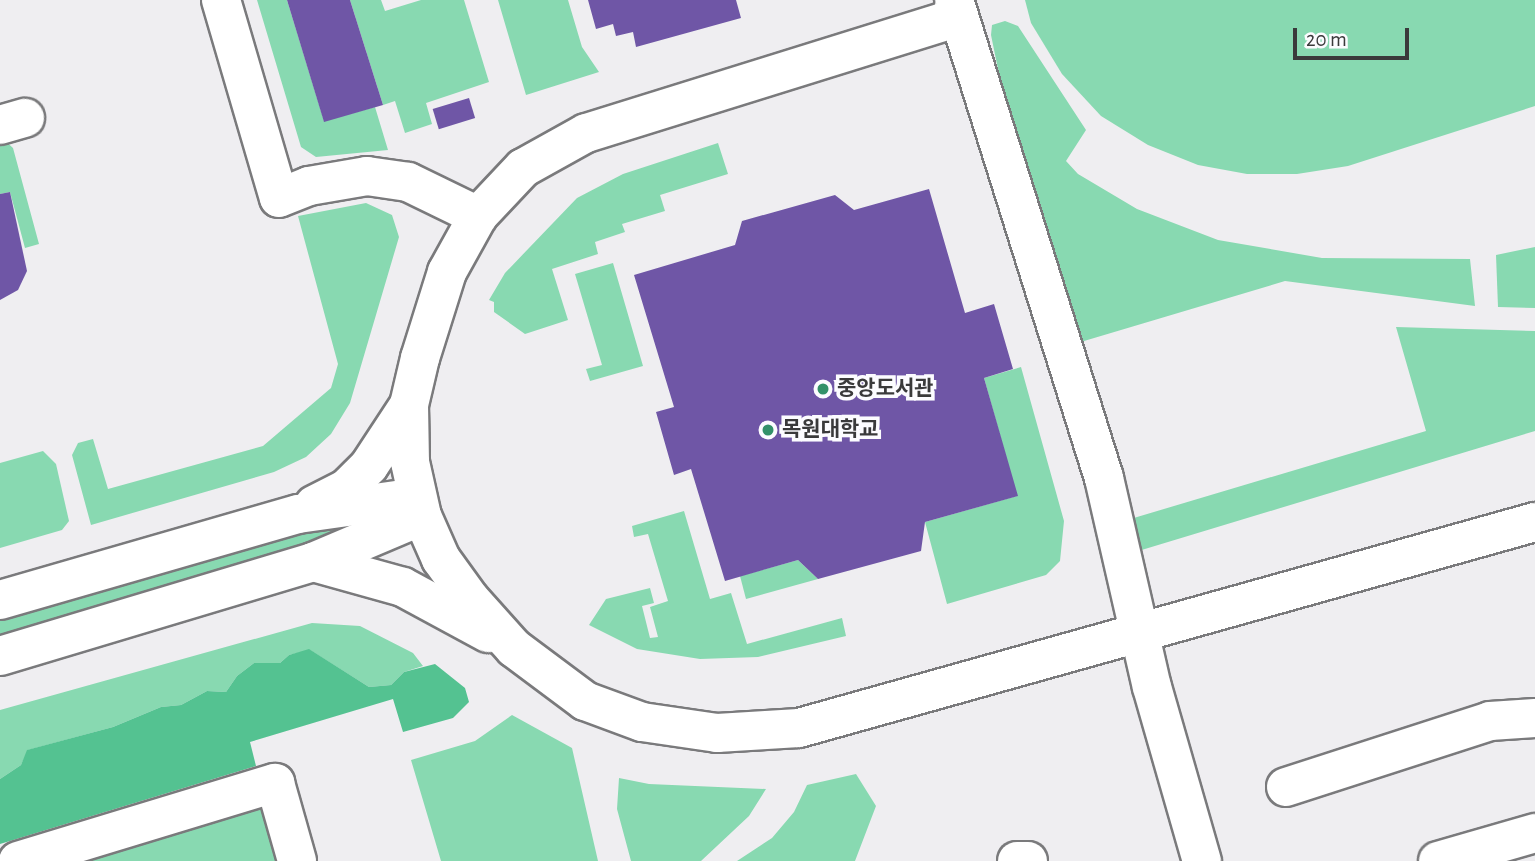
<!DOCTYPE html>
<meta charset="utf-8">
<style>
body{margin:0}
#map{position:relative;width:1535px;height:861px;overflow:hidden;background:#efeef1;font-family:"Alegreya Sans","Noto Sans KR",sans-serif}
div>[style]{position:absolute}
.green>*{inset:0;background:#88d9b1}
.forest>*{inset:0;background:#54c291}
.building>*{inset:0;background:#6f56a6;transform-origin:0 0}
.roads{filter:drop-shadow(2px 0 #7a7a7c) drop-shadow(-2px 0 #7a7a7c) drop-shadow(0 2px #7a7a7c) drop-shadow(0 -2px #7a7a7c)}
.minor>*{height:38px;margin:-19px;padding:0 19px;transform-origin:19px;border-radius:19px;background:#fff}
.dots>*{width:19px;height:19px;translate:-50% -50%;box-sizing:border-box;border:4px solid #fcfcff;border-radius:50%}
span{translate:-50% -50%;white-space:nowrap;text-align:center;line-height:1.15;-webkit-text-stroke:7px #fcfcff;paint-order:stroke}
.poi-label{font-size:21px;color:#3a3a3b;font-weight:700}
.left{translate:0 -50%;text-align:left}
.scale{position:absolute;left:1293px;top:28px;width:116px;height:32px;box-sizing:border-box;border:4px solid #3a3a3b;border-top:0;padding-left:9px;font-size:21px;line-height:24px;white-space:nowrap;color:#3a3a3b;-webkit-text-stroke:5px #fcfcff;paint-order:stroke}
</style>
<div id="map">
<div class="green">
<div style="clip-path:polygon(257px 0,287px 0,324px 121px,375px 107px,388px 150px,316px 157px,301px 147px)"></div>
<div style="clip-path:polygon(350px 0,381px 0,385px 11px,421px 0,464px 0,489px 82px,426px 103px,432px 124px,405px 133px,395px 101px,383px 105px)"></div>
<div style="clip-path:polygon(498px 0,568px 0,582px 47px,599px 72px,526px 95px)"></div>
<div style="clip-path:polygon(1025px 0,1535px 0,1535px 106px,1348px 166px,1297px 174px,1247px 174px,1198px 165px,1148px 145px,1101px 116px,1062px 74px,1031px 23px)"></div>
<div style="clip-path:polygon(1005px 21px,1018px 26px,1086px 130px,1066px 161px,1078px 174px,1137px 209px,1218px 240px,1322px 258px,1470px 259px,1475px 306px,1285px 281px,1074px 344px,999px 74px,991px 35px,992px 25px)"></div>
<div style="clip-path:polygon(0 136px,13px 148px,39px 244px,25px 248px,10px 192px,0 194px)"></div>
<div style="clip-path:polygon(718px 143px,728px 174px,660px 195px,665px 211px,622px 224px,625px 232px,595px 242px,598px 254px,552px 269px,568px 320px,525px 334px,494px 312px,494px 302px,489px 300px,505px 273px,577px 198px,623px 174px)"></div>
<div style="clip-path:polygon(366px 203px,392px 215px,399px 237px,350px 403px,331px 434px,306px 457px,274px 472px,91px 525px,72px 455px,78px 443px,93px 439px,108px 489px,263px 446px,331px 388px,338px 364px,298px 216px)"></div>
<div style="clip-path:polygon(1535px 247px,1535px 308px,1498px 307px,1496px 255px)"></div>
<div style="clip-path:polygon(613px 263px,643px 366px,590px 381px,586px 369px,602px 365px,575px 274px)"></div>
<div style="clip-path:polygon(1396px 327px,1535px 331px,1535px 431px,1135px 552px,1127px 520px,1426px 431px)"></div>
<div style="clip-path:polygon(1021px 367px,1064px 521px,1060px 561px,1046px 575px,947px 604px,925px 522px,1017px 496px,984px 378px)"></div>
<div style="clip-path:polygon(43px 451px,56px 464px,69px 521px,62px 530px,0 548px,0 463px)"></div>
<div style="clip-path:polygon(684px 511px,710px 599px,731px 593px,747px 644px,842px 618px,846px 636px,758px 657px,700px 659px,637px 649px,589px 625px,606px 599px,650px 588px,654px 603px,642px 606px,650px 638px,658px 637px,650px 607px,668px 601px,648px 534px,634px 537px,632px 526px)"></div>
<div style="clip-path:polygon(329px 519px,345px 522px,347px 533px,0 639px,0 614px)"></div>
<div style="clip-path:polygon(798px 560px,818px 579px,746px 599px,740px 576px)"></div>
<div style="clip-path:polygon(312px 623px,360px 626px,413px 653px,423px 666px,404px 672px,391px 685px,369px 687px,310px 650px,289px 655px,280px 663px,254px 663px,237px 676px,226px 692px,207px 691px,181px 705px,161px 707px,113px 727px,28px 750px,21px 765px,0 779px,0 710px)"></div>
<div style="clip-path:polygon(512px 715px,572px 748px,598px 861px,441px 861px,411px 760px,475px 741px)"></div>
<div style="clip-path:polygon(856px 774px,876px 806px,855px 861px,737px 861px,772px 838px,794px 812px,807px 785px)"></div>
<div style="clip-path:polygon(619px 778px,649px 784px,766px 789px,749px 816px,701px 861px,631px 861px,617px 809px)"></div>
<div style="clip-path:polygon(266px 800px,284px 861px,56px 861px)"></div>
</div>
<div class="forest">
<div style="clip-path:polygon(309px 649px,369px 687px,391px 685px,404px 672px,435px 664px,465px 688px,469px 702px,453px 718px,403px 732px,393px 699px,250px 742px,256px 766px,0 844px,0 779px,21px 765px,27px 750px,113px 727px,161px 707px,181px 705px,207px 691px,226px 692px,237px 676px,254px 663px,280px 663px,289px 655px)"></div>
</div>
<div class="building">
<div style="clip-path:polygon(287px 0,350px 0,383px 105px,324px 122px)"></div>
<div style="clip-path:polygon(588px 0,736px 0,741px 18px,636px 47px,633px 32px,616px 36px,613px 24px,596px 29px)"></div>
<div style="left:469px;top:98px;width:21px;height:38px;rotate:73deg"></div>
<div style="clip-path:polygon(929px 189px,965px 313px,994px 304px,1013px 369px,984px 378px,1018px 496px,925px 522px,921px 551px,818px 579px,798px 560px,725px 581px,691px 469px,674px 475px,656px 412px,674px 407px,634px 275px,735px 245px,742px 221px,835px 195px,854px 210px)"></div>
<div style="clip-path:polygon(10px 192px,27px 271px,18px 290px,0 300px,0 194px)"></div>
</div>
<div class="roads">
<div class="minor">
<div style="left:221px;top:0;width:206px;rotate:73.7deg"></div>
<div style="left:279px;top:198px;width:32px;rotate:-22deg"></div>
<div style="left:309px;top:186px;width:59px;rotate:-9.8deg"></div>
<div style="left:367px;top:176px;width:41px;rotate:8.3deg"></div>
<div style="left:408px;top:182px;width:78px;rotate:25.9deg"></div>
<div style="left:954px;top:0;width:501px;rotate:72.58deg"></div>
<div style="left:1104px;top:478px;width:214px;rotate:77.1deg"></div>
<div style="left:1152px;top:687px;width:181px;rotate:74deg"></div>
<div style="left:959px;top:17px;width:391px;rotate:162.7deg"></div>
<div style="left:586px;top:133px;width:72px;rotate:150.9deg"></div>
<div style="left:523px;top:168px;width:66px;rotate:133.2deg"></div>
<div style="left:478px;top:216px;width:64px;rotate:119deg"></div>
<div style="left:447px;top:272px;width:90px;rotate:107.4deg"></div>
<div style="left:420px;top:358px;width:48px;rotate:103.2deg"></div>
<div style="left:409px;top:405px;width:57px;rotate:89deg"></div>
<div style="left:410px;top:462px;width:55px;rotate:77.5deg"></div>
<div style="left:422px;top:516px;width:47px;rotate:66.2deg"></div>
<div style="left:441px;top:559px;width:49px;rotate:54.1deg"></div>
<div style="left:470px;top:599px;width:66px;rotate:48.1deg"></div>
<div style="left:514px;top:648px;width:89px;rotate:36.7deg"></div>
<div style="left:585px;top:701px;width:61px;rotate:20.2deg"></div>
<div style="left:642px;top:722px;width:76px;rotate:8.3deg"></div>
<div style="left:717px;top:733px;width:82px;rotate:-3.5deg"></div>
<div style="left:799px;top:728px;width:764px;rotate:-15.64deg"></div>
<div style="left:0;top:125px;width:26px;rotate:-16deg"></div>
<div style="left:314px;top:505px;width:37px;rotate:-27deg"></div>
<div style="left:347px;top:488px;width:31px;rotate:-45deg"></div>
<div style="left:369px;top:466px;width:73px;rotate:-56.7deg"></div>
<div style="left:313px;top:562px;width:93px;rotate:15.5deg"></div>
<div style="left:403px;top:587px;width:97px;rotate:28.4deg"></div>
<div style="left:0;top:600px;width:310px;rotate:-16.1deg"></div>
<div style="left:298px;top:514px;width:120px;rotate:-8.1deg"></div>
<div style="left:0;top:656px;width:327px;rotate:-16.7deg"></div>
<div style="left:313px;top:562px;width:118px;rotate:-22.9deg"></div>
<div style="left:1286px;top:787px;width:214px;rotate:-17.9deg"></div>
<div style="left:1490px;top:721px;width:45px;rotate:-3.8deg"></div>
<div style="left:18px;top:861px;width:269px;rotate:-16.9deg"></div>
<div style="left:275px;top:783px;width:81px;rotate:74.2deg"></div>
<div style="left:1017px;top:861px;width:11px"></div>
<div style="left:1438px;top:861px;width:101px;rotate:-16.1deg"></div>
</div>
</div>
<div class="dots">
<div style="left:823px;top:389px;background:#339169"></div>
<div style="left:768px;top:430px;background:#339169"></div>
</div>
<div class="poi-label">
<span class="left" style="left:837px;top:389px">중앙도서관</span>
<span class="left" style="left:782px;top:430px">목원대학교</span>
</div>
<div class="scale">20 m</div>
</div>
